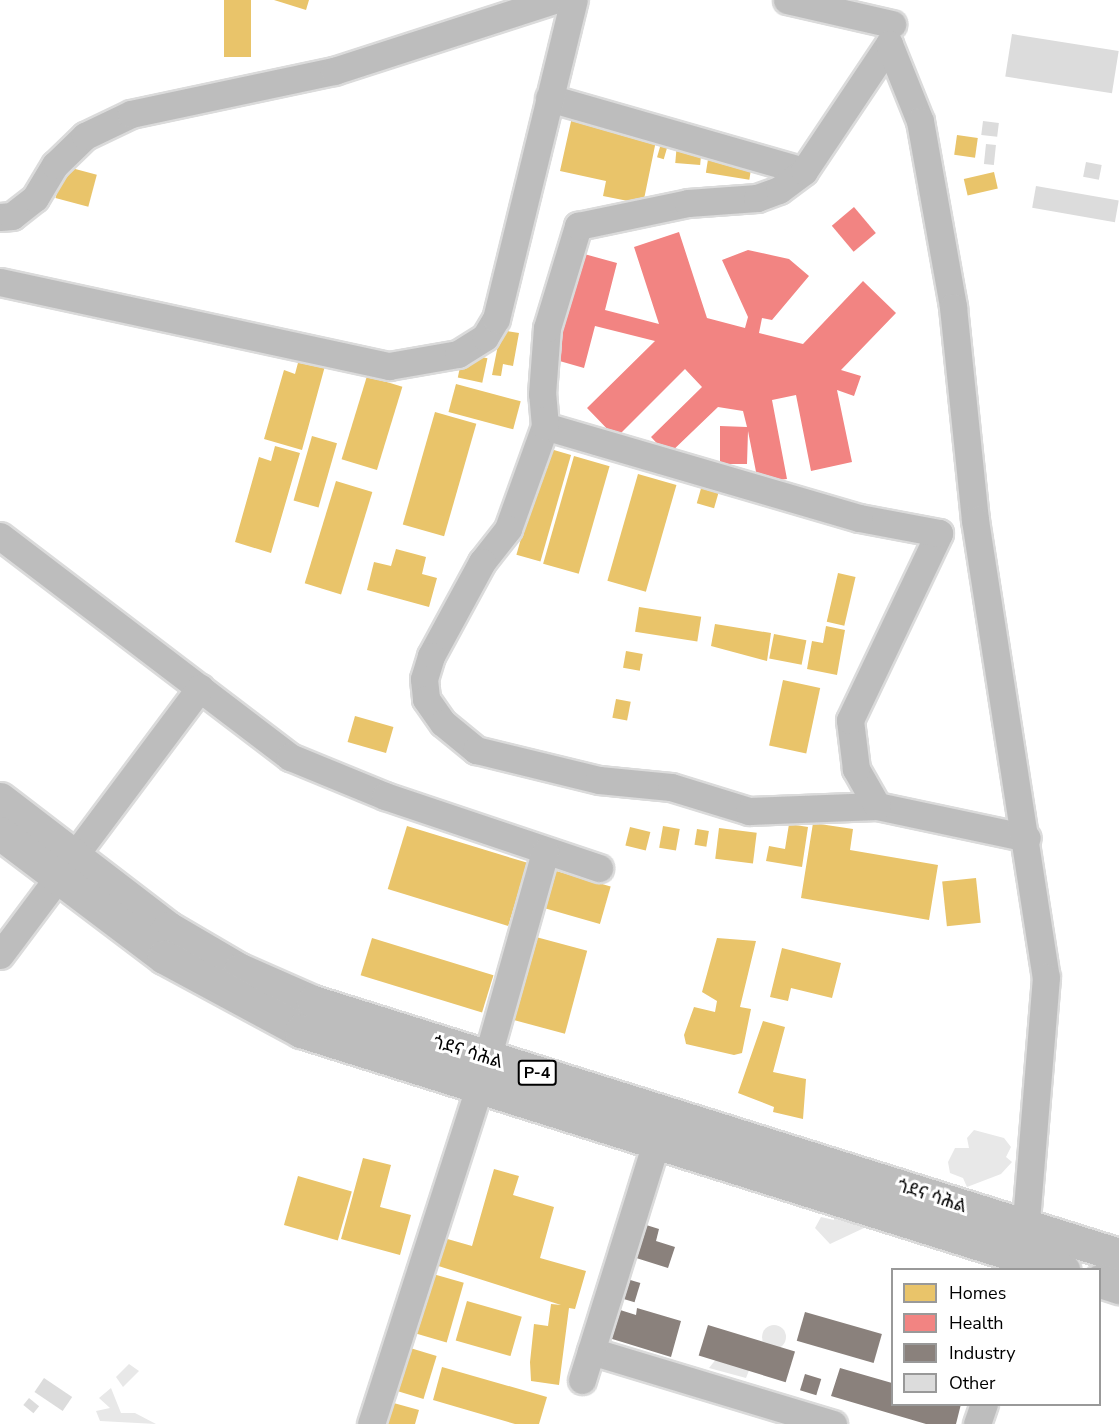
<!DOCTYPE html>
<meta charset="utf-8">
<style>
body{margin:0}
#map{position:relative;width:1119px;height:1424px;overflow:hidden;background:#fff;font-family:"Nunito Sans","Noto Sans Ethiopic",sans-serif}
div>[style]{position:absolute}
.green>*{inset:0;background:#e8e8e8}
.round{border-radius:50%}
.homes>*{inset:0;background:#e9c46a;transform-origin:0 0}
.health>*{inset:0;background:#f28482;transform-origin:0 0}
.industry>*{inset:0;background:#8a817c;transform-origin:0 0}
.building>*{inset:0;background:#dcdcdc;transform-origin:0 0}
.roads{filter:drop-shadow(2px 0 #dbdbdb) drop-shadow(-2px 0 #dbdbdb) drop-shadow(0 2px #dbdbdb) drop-shadow(0 -2px #dbdbdb)}
.minor>*{height:27px;margin:-13.5px;padding:0 13.5px;transform-origin:13.5px;border-radius:13.5px;background:#bdbdbd}
.highway>*{height:33px;margin:-16.5px;padding:0 16.5px;transform-origin:16.5px;border-radius:16.5px;background:#bdbdbd}
span{translate:-50% -50%;white-space:nowrap;text-align:center;line-height:1.15;-webkit-text-stroke:6px #fff;paint-order:stroke}
.shield-label span{padding:2px 4px;background:#fff;border:2px solid;border-radius:4px;-webkit-text-stroke-width:0}
.shield-label{font-size:16px;color:#000;font-weight:700}
.street-label{font-size:18px;color:#000}
.legend{position:absolute;left:891px;top:1268px;width:210px;height:138px;box-sizing:border-box;background:#fff;border:2px solid #999;margin:0;padding:8px 10px;list-style:none;font-size:18px;color:#000}
.legend li{display:flex;align-items:center;gap:12px;height:30px}
.legend b{width:30px;border:2px solid #999}
</style>
<div id="map">
<div class="green">
<div style="clip-path:polygon(974px 1130px,1004px 1138px,1011px 1147px,1006px 1157px,1012px 1162px,1001px 1174px,967px 1187px,963px 1178px,950px 1173px,948px 1162px,955px 1148px,969px 1148px,967px 1138px)"></div>
<div style="clip-path:polygon(833px 1212px,865px 1224px,864px 1228px,830px 1244px,815px 1228px,821px 1217px,834px 1220px)"></div>
<div class="round" style="left:762px;top:1325px;width:24px;height:24px"></div>
<div style="clip-path:polygon(717px 1358px,750px 1368px,746px 1378px,709px 1368px)"></div>
<div style="clip-path:polygon(129px 1364px,139px 1371px,123px 1387px,116px 1377px)"></div>
<div style="clip-path:polygon(111px 1388px,121px 1413px,135px 1413px,156px 1424px,100px 1421px,96px 1411px,110px 1408px,99px 1398px)"></div>
</div>
<div class="homes">
<div style="left:224px;top:0;width:27px;height:57px"></div>
<div style="clip-path:polygon(274px 0,309px 0,306px 10px)"></div>
<div style="clip-path:polygon(572px 117px,657px 136px,643px 204px,603px 196px,606px 181px,560px 171px)"></div>
<div style="left:957px;top:135px;width:21px;height:20px;rotate:8deg"></div>
<div style="left:662px;top:140px;width:7px;height:18px;rotate:16deg"></div>
<div style="left:677px;top:143px;width:25px;height:20px;rotate:5deg"></div>
<div style="left:709px;top:153px;width:44px;height:20px;rotate:9deg"></div>
<div style="left:64px;top:166px;width:34px;height:33px;rotate:15deg"></div>
<div style="left:994px;top:172px;width:17px;height:31px;rotate:77deg"></div>
<div style="clip-path:polygon(501px 330px,519px 333px,513px 366px,503px 364px,501px 376px,492px 375px)"></div>
<div style="left:463px;top:353px;width:25px;height:25px;rotate:12deg"></div>
<div style="clip-path:polygon(299px 359px,325px 366px,302px 450px,264px 439px,284px 370px,295px 374px)"></div>
<div style="left:367px;top:376px;width:37px;height:87px;rotate:17deg"></div>
<div style="left:456px;top:384px;width:67px;height:29px;rotate:15deg"></div>
<div style="left:435px;top:412px;width:43px;height:117px;rotate:16deg"></div>
<div style="left:312px;top:436px;width:26px;height:67px;rotate:16deg"></div>
<div style="clip-path:polygon(275px 446px,300px 453px,271px 553px,235px 542px,259px 457px,271px 461px)"></div>
<div style="left:547px;top:448px;width:25px;height:111px;rotate:16deg"></div>
<div style="left:574px;top:456px;width:37px;height:112px;rotate:16deg"></div>
<div style="left:638px;top:474px;width:40px;height:111px;rotate:16deg"></div>
<div style="left:336px;top:481px;width:38px;height:107px;rotate:17deg"></div>
<div style="left:702px;top:485px;width:18px;height:19px;rotate:16deg"></div>
<div style="clip-path:polygon(396px 549px,426px 557px,422px 574px,437px 578px,429px 607px,367px 590px,374px 562px,391px 566px)"></div>
<div style="left:838px;top:573px;width:18px;height:50px;rotate:13deg"></div>
<div style="left:639px;top:607px;width:63px;height:25px;rotate:9deg"></div>
<div style="clip-path:polygon(715px 624px,771px 633px,767px 661px,711px 646px)"></div>
<div style="clip-path:polygon(826px 626px,845px 630px,837px 675px,807px 669px,812px 641px,823px 643px)"></div>
<div style="left:774px;top:634px;width:33px;height:25px;rotate:11deg"></div>
<div style="left:626px;top:651px;width:17px;height:17px;rotate:10deg"></div>
<div style="left:783px;top:680px;width:38px;height:67px;rotate:12deg"></div>
<div style="left:616px;top:699px;width:15px;height:19px;rotate:11deg"></div>
<div style="left:355px;top:716px;width:40px;height:27px;rotate:16deg"></div>
<div style="clip-path:polygon(813px 823px,853px 829px,850px 850px,938px 865px,929px 920px,801px 898px)"></div>
<div style="clip-path:polygon(789px 824px,808px 827px,802px 867px,766px 861px,769px 846px,785px 849px)"></div>
<div style="left:407px;top:826px;width:126px;height:66px;rotate:17deg"></div>
<div style="left:663px;top:826px;width:17px;height:22px;rotate:10deg"></div>
<div style="left:630px;top:827px;width:21px;height:19px;rotate:14deg"></div>
<div style="left:719px;top:828px;width:38px;height:31px;rotate:7deg"></div>
<div style="left:697px;top:829px;width:12px;height:16px;rotate:9deg"></div>
<div style="left:553px;top:870px;width:60px;height:39px;rotate:16deg"></div>
<div style="left:976px;top:878px;width:45px;height:34px;rotate:84deg"></div>
<div style="left:536px;top:937px;width:53px;height:86px;rotate:15deg"></div>
<div style="left:372px;top:938px;width:127px;height:39px;rotate:17deg"></div>
<div style="clip-path:polygon(717px 938px,756px 941px,740px 1007px,751px 1009px,742px 1053px,734px 1055px,686px 1044px,684px 1035px,694px 1007px,715px 1012px,717px 1001px,702px 992px)"></div>
<div style="clip-path:polygon(782px 948px,841px 963px,832px 998px,791px 988px,788px 1001px,770px 997px)"></div>
<div style="clip-path:polygon(763px 1021px,785px 1027px,773px 1072px,806px 1079px,803px 1119px,773px 1112px,774px 1107px,738px 1093px)"></div>
<div style="clip-path:polygon(363px 1158px,391px 1165px,380px 1207px,411px 1215px,400px 1255px,341px 1239px)"></div>
<div style="clip-path:polygon(494px 1169px,519px 1176px,513px 1195px,554px 1207px,540px 1258px,586px 1271px,575px 1309px,569px 1308px,559px 1385px,531px 1381px,530px 1362px,534px 1324px,548px 1326px,551px 1304px,561px 1305px,429px 1263px,437px 1236px,472px 1246px)"></div>
<div style="left:298px;top:1176px;width:56px;height:51px;rotate:16deg"></div>
<div style="left:433px;top:1274px;width:32px;height:62px;rotate:16deg"></div>
<div style="left:467px;top:1301px;width:57px;height:41px;rotate:16deg"></div>
<div style="left:407px;top:1347px;width:31px;height:45px;rotate:17deg"></div>
<div style="clip-path:polygon(442px 1367px,547px 1397px,539px 1424px,515px 1424px,433px 1400px)"></div>
<div style="clip-path:polygon(390px 1402px,419px 1410px,415px 1424px,383px 1424px)"></div>
</div>
<div class="health">
<div style="left:854px;top:207px;width:34px;height:29px;rotate:50deg"></div>
<div style="clip-path:polygon(679px 232px,707px 318px,745px 328px,748px 317px,722px 260px,748px 250px,789px 259px,809px 276px,772px 320px,762px 318px,759px 333px,803px 344px,863px 281px,896px 313px,841px 370px,861px 376px,854px 396px,837px 390px,852px 462px,811px 471px,796px 395px,772px 400px,787px 479px,758px 482px,748px 431px,747px 464px,720px 464px,720px 426px,747px 427px,743px 411px,718px 407px,668px 455px,651px 437px,702px 387px,685px 369px,616px 438px,587px 408px,655px 341px,595px 326px,584px 368px,549px 358px,577px 252px,617px 263px,605px 310px,659px 324px,634px 247px)"></div>
</div>
<div class="industry">
<div style="clip-path:polygon(643px 1224px,659px 1229px,656px 1241px,675px 1247px,668px 1268px,633px 1257px)"></div>
<div style="left:627px;top:1279px;width:14px;height:20px;rotate:17deg"></div>
<div style="clip-path:polygon(637px 1308px,681px 1321px,671px 1357px,609px 1338px,617px 1309px,636px 1315px)"></div>
<div style="left:805px;top:1312px;width:80px;height:30px;rotate:16deg"></div>
<div style="left:708px;top:1325px;width:91px;height:32px;rotate:17deg"></div>
<div style="clip-path:polygon(840px 1368px,892px 1383px,892px 1404px,961px 1404px,956px 1424px,926px 1424px,831px 1396px)"></div>
<div style="left:805px;top:1374px;width:17px;height:17px;rotate:17deg"></div>
</div>
<div class="building">
<div style="left:1012px;top:34px;width:108px;height:43px;rotate:9deg"></div>
<div style="left:983px;top:121px;width:16px;height:14px;rotate:7deg"></div>
<div style="left:986px;top:144px;width:10px;height:20px;rotate:6deg"></div>
<div style="left:1086px;top:162px;width:16px;height:15px;rotate:11deg"></div>
<div style="left:1036px;top:186px;width:84px;height:22px;rotate:10deg"></div>
<div style="left:44px;top:1378px;width:34px;height:17px;rotate:34deg"></div>
<div style="left:29px;top:1398px;width:13px;height:9px;rotate:39deg"></div>
</div>
<div class="roads">
<div class="minor">
<div style="left:787px;top:0;width:108px;rotate:12.9deg"></div>
<div style="left:549px;top:98px;width:265px;rotate:16deg"></div>
<div style="left:0;top:217px;width:12px;rotate:-5deg"></div>
<div style="left:12px;top:216px;width:29px;rotate:-38deg"></div>
<div style="left:35px;top:198px;width:39px;rotate:-59deg"></div>
<div style="left:55px;top:165px;width:42px;rotate:-44deg"></div>
<div style="left:85px;top:136px;width:51px;rotate:-25.6deg"></div>
<div style="left:131px;top:114px;width:208px;rotate:-12deg"></div>
<div style="left:334px;top:71px;width:231px;rotate:-17.9deg"></div>
<div style="left:0;top:282px;width:398px;rotate:12.2deg"></div>
<div style="left:389px;top:366px;width:70px;rotate:-9.9deg"></div>
<div style="left:458px;top:354px;width:32px;rotate:-32deg"></div>
<div style="left:485px;top:337px;width:21px;rotate:-59deg"></div>
<div style="left:496px;top:319px;width:328px;rotate:-76.3deg"></div>
<div style="left:545px;top:426px;width:109px;rotate:109.8deg"></div>
<div style="left:508px;top:529px;width:42px;rotate:128.2deg"></div>
<div style="left:482px;top:562px;width:107px;rotate:118.5deg"></div>
<div style="left:431px;top:656px;width:24px;rotate:107deg"></div>
<div style="left:424px;top:679px;width:20px;rotate:84deg"></div>
<div style="left:426px;top:699px;width:29px;rotate:55deg"></div>
<div style="left:443px;top:723px;width:43px;rotate:39.3deg"></div>
<div style="left:476px;top:750px;width:127px;rotate:13.7deg"></div>
<div style="left:599px;top:780px;width:72px;rotate:5.6deg"></div>
<div style="left:671px;top:787px;width:82px;rotate:17.1deg"></div>
<div style="left:749px;top:811px;width:128px;rotate:-2.2deg"></div>
<div style="left:877px;top:806px;width:153px;rotate:12deg"></div>
<div style="left:0;top:536px;width:365px;rotate:37.3deg"></div>
<div style="left:290px;top:757px;width:103px;rotate:22.3deg"></div>
<div style="left:385px;top:796px;width:226px;rotate:18.6deg"></div>
<div style="left:877px;top:806px;width:43px;rotate:-119.6deg"></div>
<div style="left:856px;top:769px;width:49px;rotate:-97deg"></div>
<div style="left:850px;top:720px;width:207px;rotate:-64.5deg"></div>
<div style="left:939px;top:533px;width:81px;rotate:-169.4deg"></div>
<div style="left:859px;top:518px;width:327px;rotate:-163.7deg"></div>
<div style="left:545px;top:426px;width:32px;rotate:-95deg"></div>
<div style="left:542px;top:394px;width:66px;rotate:-85.7deg"></div>
<div style="left:547px;top:328px;width:107px;rotate:-73.1deg"></div>
<div style="left:578px;top:226px;width:112px;rotate:-11.8deg"></div>
<div style="left:688px;top:203px;width:69px;rotate:-4.1deg"></div>
<div style="left:757px;top:198px;width:23px;rotate:-20deg"></div>
<div style="left:779px;top:190px;width:31px;rotate:-37deg"></div>
<div style="left:804px;top:171px;width:153px;rotate:-56.2deg"></div>
<div style="left:889px;top:44px;width:83px;rotate:68.1deg"></div>
<div style="left:920px;top:121px;width:189px;rotate:79.9deg"></div>
<div style="left:953px;top:307px;width:214px;rotate:84.1deg"></div>
<div style="left:975px;top:520px;width:462px;rotate:81.2deg"></div>
<div style="left:1046px;top:977px;width:268px;rotate:94.7deg"></div>
<div style="left:0;top:955px;width:334px;rotate:-53.2deg"></div>
<div style="left:591px;top:1351px;width:253px;rotate:16.8deg"></div>
<div style="left:582px;top:1380px;width:249px;rotate:-72.7deg"></div>
<div style="left:371px;top:1424px;width:354px;rotate:-72.2deg"></div>
<div style="left:479px;top:1087px;width:244px;rotate:-74.3deg"></div>
<div style="left:977px;top:1424px;width:21px;rotate:-71deg"></div>
</div>
<div class="highway">
<div style="left:0;top:799px;width:212px;rotate:37.5deg"></div>
<div style="left:168px;top:928px;width:83px;rotate:30.3deg"></div>
<div style="left:240px;top:970px;width:80px;rotate:23.7deg"></div>
<div style="left:313px;top:1002px;width:845px;rotate:17.43deg"></div>
<div style="left:0;top:833px;width:206px;rotate:37.1deg"></div>
<div style="left:164px;top:957px;width:156px;rotate:28.4deg"></div>
<div style="left:301px;top:1031px;width:799px;rotate:17.41deg"></div>
<div style="left:1100px;top:1281px;width:20px;rotate:18deg"></div>
</div>
</div>
<div class="shield-label">
<span style="left:537px;top:1073px">P-4</span>
</div>
<div class="street-label">
<span style="left:468px;top:1052px;rotate:17deg">ጎደና ሳሕል</span>
<span style="left:932px;top:1196px;rotate:18deg">ጎደና ሳሕል</span>
</div>
<ul class="legend">
<li><b style="height:16px;background:#e9c46a"></b>Homes</li>
<li><b style="height:16px;background:#f28482"></b>Health</li>
<li><b style="height:16px;background:#8a817c"></b>Industry</li>
<li><b style="height:16px;background:#dcdcdc"></b>Other</li>
</ul>
</div>
